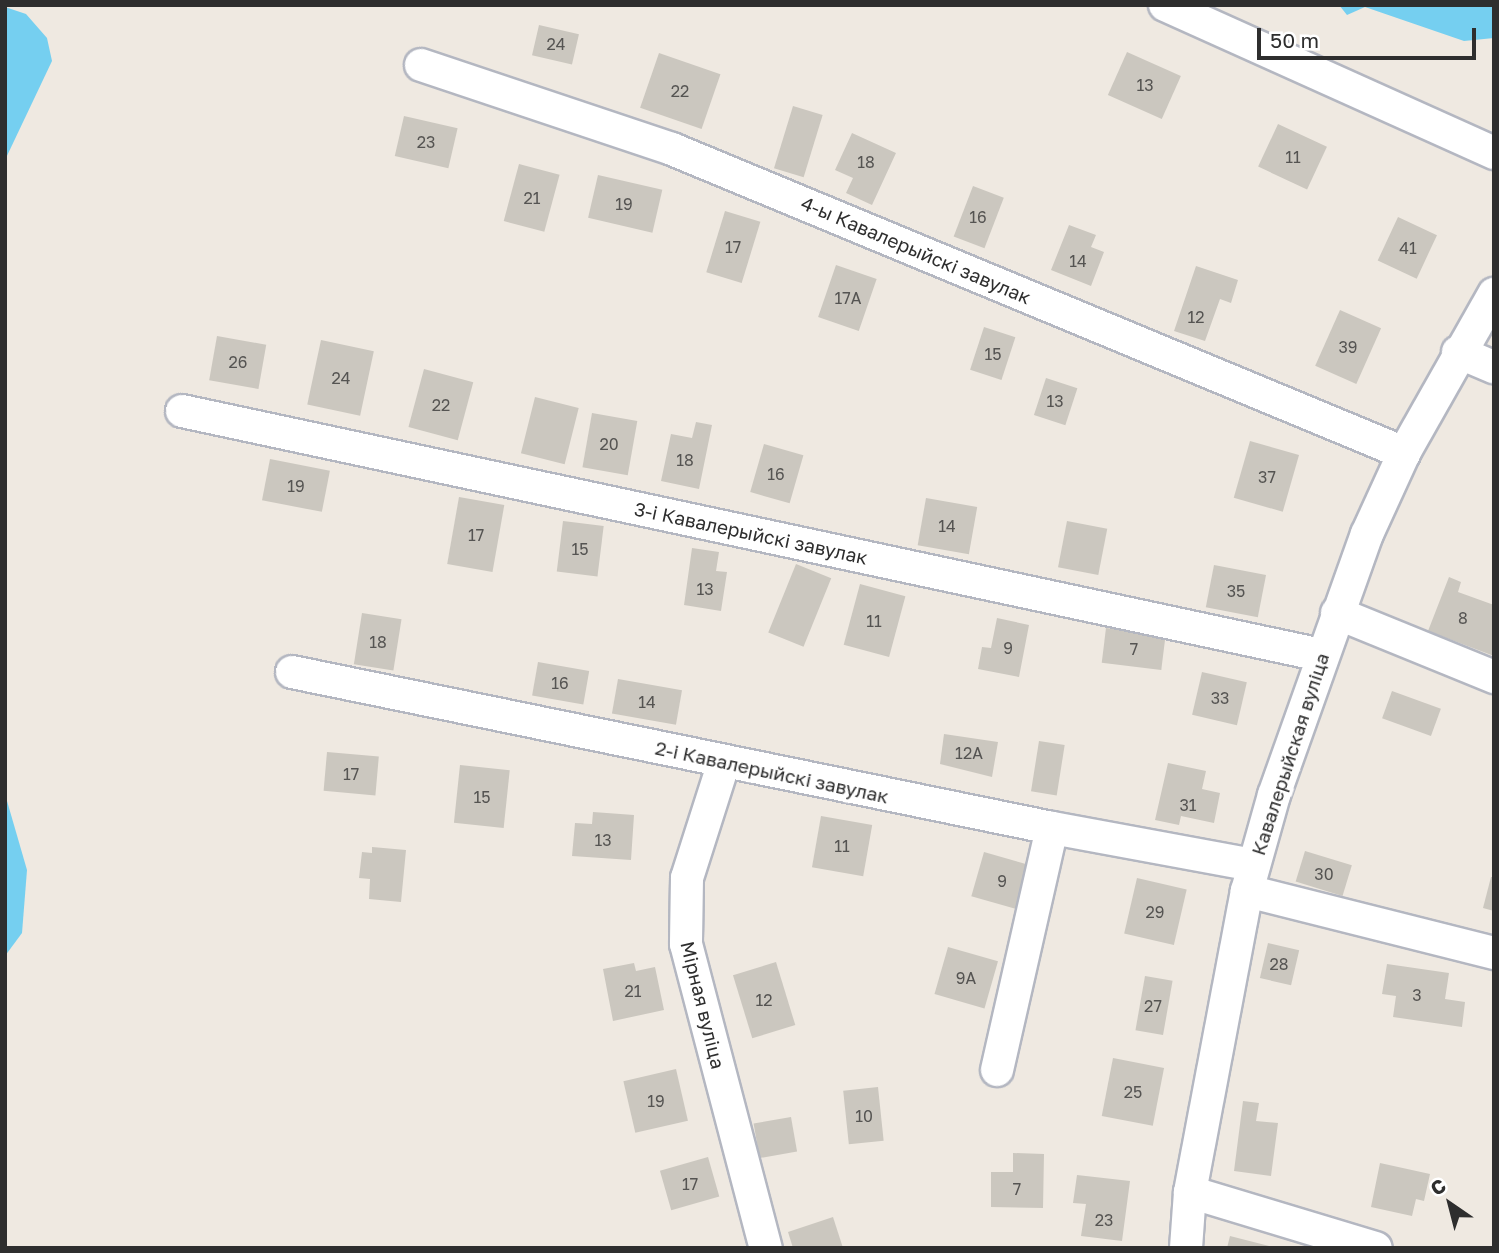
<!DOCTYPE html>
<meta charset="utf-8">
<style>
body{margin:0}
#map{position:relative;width:1499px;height:1253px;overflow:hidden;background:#efe9e1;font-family:"Golos Text",sans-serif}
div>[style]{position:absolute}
.water>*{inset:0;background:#75cff0}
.building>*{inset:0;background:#cbc7bf;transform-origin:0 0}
.roads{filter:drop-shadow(2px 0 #b4b7c1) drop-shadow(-2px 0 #b4b7c1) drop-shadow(0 2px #b4b7c1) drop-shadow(0 -2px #b4b7c1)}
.minor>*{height:32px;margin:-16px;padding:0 16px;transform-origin:16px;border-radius:16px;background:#fff}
span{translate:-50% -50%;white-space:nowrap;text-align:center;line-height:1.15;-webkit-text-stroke:7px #fff;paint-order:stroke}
.number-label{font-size:16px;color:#555452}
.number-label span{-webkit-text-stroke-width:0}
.street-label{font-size:19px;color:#2e2e2e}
.frame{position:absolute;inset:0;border:7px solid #2e2e2e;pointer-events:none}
.north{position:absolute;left:1415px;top:1169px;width:70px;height:70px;-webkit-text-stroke:5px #fff;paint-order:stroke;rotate:325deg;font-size:19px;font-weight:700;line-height:28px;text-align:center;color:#2e2e2e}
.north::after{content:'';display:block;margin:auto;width:24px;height:32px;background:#2e2e2e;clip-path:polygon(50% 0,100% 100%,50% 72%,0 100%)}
.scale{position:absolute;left:1257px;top:28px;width:219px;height:32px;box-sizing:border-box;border:4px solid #2e2e2e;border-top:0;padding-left:9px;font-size:21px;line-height:24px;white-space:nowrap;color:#2e2e2e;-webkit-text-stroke:5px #fff;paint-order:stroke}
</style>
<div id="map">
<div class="water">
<div style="clip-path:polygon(1339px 5px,1494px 5px,1494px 38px,1464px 41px,1365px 7px,1347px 15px)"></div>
<div style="clip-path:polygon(5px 7px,26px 14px,47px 38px,52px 61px,5px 160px)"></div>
<div style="clip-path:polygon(5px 794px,27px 870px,22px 933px,5px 956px)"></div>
</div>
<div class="building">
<div style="left:539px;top:25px;width:41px;height:31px;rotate:13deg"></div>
<div style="left:1127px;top:52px;width:59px;height:47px;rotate:24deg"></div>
<div style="left:659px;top:53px;width:65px;height:58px;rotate:19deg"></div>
<div style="left:793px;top:106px;width:31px;height:65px;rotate:17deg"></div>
<div style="left:404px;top:116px;width:55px;height:41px;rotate:13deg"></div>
<div style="left:1278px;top:124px;width:54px;height:47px;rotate:25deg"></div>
<div style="clip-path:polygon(852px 133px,896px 153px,872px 205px,846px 193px,853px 178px,835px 170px)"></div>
<div style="left:519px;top:164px;width:42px;height:59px;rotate:15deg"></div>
<div style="left:598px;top:175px;width:66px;height:44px;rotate:13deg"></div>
<div style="left:973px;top:186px;width:33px;height:54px;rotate:21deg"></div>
<div style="left:725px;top:211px;width:37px;height:64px;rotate:17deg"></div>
<div style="left:1398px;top:217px;width:43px;height:48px;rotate:25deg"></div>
<div style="clip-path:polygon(1069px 225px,1096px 235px,1091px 247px,1104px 252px,1091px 286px,1051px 270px)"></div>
<div style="left:836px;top:265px;width:43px;height:55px;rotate:19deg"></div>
<div style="clip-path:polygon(1196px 266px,1238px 280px,1231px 303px,1220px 299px,1205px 341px,1174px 331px)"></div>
<div style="left:1340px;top:310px;width:45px;height:61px;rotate:24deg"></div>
<div style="left:984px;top:327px;width:33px;height:45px;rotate:18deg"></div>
<div style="left:217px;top:336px;width:50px;height:45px;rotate:10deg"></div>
<div style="left:321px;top:340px;width:54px;height:66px;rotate:12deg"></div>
<div style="left:424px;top:369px;width:51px;height:60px;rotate:15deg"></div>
<div style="left:1046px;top:378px;width:33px;height:39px;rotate:18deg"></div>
<div style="left:535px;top:397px;width:45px;height:58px;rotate:14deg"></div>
<div style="left:592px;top:413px;width:46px;height:55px;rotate:10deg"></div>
<div style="clip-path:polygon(696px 422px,712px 425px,699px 489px,661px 481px,671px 434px,692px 438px)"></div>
<div style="left:1250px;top:441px;width:51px;height:59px;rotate:16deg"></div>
<div style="left:764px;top:444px;width:41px;height:50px;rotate:16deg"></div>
<div style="left:270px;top:459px;width:61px;height:42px;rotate:11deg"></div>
<div style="left:459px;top:497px;width:46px;height:68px;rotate:10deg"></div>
<div style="left:926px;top:498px;width:52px;height:48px;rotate:10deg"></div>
<div style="left:563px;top:521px;width:41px;height:51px;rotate:7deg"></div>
<div style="left:1067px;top:521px;width:41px;height:47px;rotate:11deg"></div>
<div style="clip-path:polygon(692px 548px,719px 552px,716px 571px,727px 572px,721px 611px,684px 605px)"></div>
<div style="left:796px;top:564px;width:38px;height:74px;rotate:22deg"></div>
<div style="left:1214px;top:565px;width:53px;height:43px;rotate:11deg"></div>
<div style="clip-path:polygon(1449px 577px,1461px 582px,1458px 592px,1494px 605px,1494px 656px,1428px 631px)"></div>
<div style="left:860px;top:584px;width:47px;height:63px;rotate:15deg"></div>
<div style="left:362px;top:613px;width:40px;height:52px;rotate:9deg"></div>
<div style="clip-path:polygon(997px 618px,1029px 625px,1019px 677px,978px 669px,982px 647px,991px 648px)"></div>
<div style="left:1106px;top:628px;width:60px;height:35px;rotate:7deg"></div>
<div style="left:538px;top:662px;width:52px;height:34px;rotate:10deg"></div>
<div style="left:1202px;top:672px;width:46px;height:44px;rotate:13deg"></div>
<div style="left:618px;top:679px;width:65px;height:35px;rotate:10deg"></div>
<div style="left:1392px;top:691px;width:52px;height:29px;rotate:20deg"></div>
<div style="clip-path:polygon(944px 734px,998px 742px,992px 777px,940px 764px)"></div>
<div style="left:1039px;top:741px;width:26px;height:51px;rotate:9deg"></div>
<div style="left:327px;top:752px;width:52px;height:39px;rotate:5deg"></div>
<div style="clip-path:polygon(1168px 763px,1206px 771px,1202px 789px,1220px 793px,1214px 823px,1181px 816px,1179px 825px,1155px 820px)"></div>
<div style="left:460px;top:765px;width:50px;height:58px;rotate:6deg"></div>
<div style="clip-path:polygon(593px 812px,634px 815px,631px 860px,572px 856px,575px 823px,592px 824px)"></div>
<div style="left:821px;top:816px;width:52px;height:52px;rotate:10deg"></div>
<div style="clip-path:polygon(372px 847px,406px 850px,401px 902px,369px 899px,370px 879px,359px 878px,362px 852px,372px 853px)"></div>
<div style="left:1305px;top:851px;width:49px;height:32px;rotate:17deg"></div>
<div style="left:984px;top:852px;width:51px;height:46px;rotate:16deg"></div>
<div style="clip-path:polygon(1491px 877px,1494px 877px,1494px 911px,1483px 908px)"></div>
<div style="left:1137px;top:878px;width:51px;height:57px;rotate:13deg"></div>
<div style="left:1268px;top:943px;width:32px;height:36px;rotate:13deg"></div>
<div style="left:948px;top:947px;width:52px;height:49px;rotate:16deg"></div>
<div style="left:776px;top:962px;width:66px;height:45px;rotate:73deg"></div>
<div style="clip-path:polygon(634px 963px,636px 971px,655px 967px,664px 1010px,613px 1021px,603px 969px)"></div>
<div style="clip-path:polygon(1387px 964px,1449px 973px,1445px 999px,1465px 1002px,1462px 1027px,1393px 1017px,1396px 996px,1382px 994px)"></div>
<div style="left:1145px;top:976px;width:28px;height:55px;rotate:10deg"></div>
<div style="left:1113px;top:1058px;width:52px;height:59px;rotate:11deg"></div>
<div style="left:676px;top:1069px;width:53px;height:54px;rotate:77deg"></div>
<div style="left:878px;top:1087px;width:54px;height:35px;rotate:84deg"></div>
<div style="clip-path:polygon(1243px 1101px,1259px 1103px,1256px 1121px,1278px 1123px,1271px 1176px,1234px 1171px)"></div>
<div style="left:791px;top:1117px;width:35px;height:38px;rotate:80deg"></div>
<div style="clip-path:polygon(1013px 1153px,1044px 1154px,1043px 1208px,991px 1207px,991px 1172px,1013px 1172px)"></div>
<div style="left:708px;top:1157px;width:41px;height:50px;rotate:74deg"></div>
<div style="clip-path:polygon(1380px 1163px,1430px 1174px,1424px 1201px,1416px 1199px,1412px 1216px,1371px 1207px)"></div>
<div style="clip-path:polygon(1077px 1175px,1130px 1181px,1122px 1241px,1081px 1236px,1086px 1204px,1073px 1203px)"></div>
<div style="clip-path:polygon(833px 1217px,843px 1248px,793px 1248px,788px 1232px)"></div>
<div style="clip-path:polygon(1230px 1236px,1273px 1247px,1273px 1248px,1227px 1248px)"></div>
</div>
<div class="roads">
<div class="minor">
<div style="left:1165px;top:5px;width:361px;rotate:24.2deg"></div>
<div style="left:421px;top:65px;width:265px;rotate:18.5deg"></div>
<div style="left:672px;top:149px;width:793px;rotate:22.55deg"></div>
<div style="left:1458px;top:352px;width:39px;rotate:23deg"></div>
<div style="left:182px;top:411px;width:1165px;rotate:12.09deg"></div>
<div style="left:1337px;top:613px;width:170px;rotate:22.2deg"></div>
<div style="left:292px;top:672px;width:776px;rotate:11.6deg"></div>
<div style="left:1052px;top:828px;width:205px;rotate:10.4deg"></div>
<div style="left:724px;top:762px;width:122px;rotate:107.7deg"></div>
<div style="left:687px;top:878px;width:66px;rotate:90.9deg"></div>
<div style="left:686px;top:944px;width:314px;rotate:75.3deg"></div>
<div style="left:1247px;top:891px;width:255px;rotate:14.1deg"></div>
<div style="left:997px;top:1070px;width:248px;rotate:-77.2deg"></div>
<div style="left:1190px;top:1192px;width:194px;rotate:16.8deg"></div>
<div style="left:1186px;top:1248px;width:56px;rotate:-85.9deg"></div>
<div style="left:1190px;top:1192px;width:306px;rotate:-79.3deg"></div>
<div style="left:1247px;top:891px;width:100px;rotate:-74.3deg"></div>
<div style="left:1274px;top:795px;width:277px;rotate:-70.4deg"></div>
<div style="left:1367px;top:534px;width:89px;rotate:-65.4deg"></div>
<div style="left:1404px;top:453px;width:183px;rotate:-60.5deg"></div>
</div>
</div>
<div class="number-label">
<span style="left:556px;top:44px">24</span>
<span style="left:1145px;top:85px">13</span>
<span style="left:680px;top:91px">22</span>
<span style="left:426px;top:142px">23</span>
<span style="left:1293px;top:157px">11</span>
<span style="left:866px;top:162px">18</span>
<span style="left:532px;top:198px">21</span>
<span style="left:624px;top:204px">19</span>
<span style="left:978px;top:217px">16</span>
<span style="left:733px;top:247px">17</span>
<span style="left:1408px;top:248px">41</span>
<span style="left:1078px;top:261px">14</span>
<span style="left:848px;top:298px">17А</span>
<span style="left:1196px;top:317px">12</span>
<span style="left:1348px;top:347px">39</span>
<span style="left:993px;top:354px">15</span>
<span style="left:238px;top:362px">26</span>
<span style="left:341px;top:378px">24</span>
<span style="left:1055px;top:401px">13</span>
<span style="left:441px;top:405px">22</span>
<span style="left:609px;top:444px">20</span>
<span style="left:685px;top:460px">18</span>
<span style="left:776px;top:474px">16</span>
<span style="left:1267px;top:477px">37</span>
<span style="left:296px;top:486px">19</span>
<span style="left:947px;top:526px">14</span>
<span style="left:476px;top:535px">17</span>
<span style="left:580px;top:549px">15</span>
<span style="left:705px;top:589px">13</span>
<span style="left:1236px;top:591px">35</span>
<span style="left:1463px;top:618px">8</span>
<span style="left:874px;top:621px">11</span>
<span style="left:378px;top:642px">18</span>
<span style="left:1008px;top:648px">9</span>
<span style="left:1134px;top:649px">7</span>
<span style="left:560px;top:683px">16</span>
<span style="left:1220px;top:698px">33</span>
<span style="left:647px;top:702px">14</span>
<span style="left:969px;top:753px">12А</span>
<span style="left:351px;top:774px">17</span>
<span style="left:482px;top:797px">15</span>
<span style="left:1188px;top:805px">31</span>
<span style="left:603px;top:840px">13</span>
<span style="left:842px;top:846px">11</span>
<span style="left:1324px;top:874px">30</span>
<span style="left:1002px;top:881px">9</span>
<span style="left:1155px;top:912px">29</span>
<span style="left:1279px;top:964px">28</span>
<span style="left:966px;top:978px">9А</span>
<span style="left:633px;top:991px">21</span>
<span style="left:1417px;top:995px">3</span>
<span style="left:764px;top:1000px">12</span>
<span style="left:1153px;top:1006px">27</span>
<span style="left:1133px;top:1092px">25</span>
<span style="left:656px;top:1101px">19</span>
<span style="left:864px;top:1116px">10</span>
<span style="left:690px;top:1184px">17</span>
<span style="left:1017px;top:1189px">7</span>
<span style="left:1104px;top:1220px">23</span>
</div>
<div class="street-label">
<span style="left:916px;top:250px;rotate:23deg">4-ы Кавалерыйскі завулак</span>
<span style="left:751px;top:533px;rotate:12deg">3-і Кавалерыйскі завулак</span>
<span style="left:1290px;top:754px;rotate:-72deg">Кавалерыйская вуліца</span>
<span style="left:772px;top:772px;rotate:12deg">2-і Кавалерыйскі завулак</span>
<span style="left:703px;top:1005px;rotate:76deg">Мірная вуліца</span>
</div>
<div class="frame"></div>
<div class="north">С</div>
<div class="scale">50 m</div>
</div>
